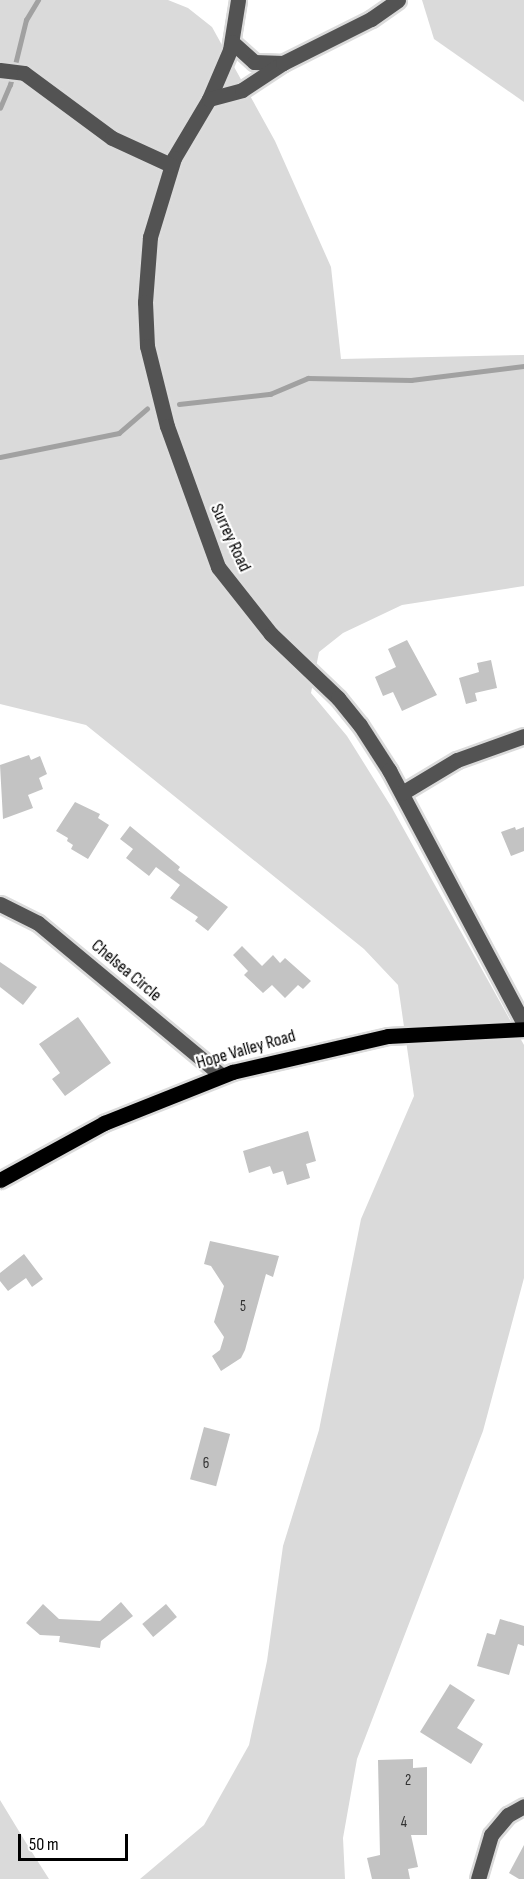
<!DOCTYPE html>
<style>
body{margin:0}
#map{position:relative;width:524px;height:1879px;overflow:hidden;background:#fff;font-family:"Sofia Sans Condensed",sans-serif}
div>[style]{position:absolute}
.green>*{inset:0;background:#dadada}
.stream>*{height:4.5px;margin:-2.25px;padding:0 2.25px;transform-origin:2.25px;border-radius:2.25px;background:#a1a1a1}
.building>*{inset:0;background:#c3c3c3;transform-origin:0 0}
.roads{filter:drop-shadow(2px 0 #dbdbdb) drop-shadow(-2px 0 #dbdbdb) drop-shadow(0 2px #dbdbdb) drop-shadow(0 -2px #dbdbdb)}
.minor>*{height:15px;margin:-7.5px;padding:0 7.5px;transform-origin:7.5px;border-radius:7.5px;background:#535353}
.major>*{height:15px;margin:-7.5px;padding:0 7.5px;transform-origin:7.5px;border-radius:7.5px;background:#000}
span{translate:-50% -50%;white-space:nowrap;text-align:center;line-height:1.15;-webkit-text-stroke:4.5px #fff;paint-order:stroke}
.number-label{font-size:15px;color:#313131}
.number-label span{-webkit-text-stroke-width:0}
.street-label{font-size:18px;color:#000}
.scale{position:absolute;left:18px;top:1834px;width:110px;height:27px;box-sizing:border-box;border:3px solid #000;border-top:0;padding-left:8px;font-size:18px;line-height:21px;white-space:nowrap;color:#000;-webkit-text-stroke:4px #fff;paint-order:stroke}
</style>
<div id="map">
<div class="green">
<div style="clip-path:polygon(0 0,168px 0,188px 8px,212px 27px,275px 141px,331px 267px,341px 359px,524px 355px,524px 586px,402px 605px,343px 633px,319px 652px,311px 693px,347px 736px,392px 808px,524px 1045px,524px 1278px,483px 1431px,357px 1759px,343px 1838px,345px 1879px,140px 1879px,204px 1825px,249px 1745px,267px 1661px,283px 1546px,319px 1430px,361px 1219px,414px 1096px,398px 985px,364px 949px,86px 725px,0 704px)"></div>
<div style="clip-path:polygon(422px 0,524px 0,524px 102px,434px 39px)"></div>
<div style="clip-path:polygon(0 1800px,28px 1846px,49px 1879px,0 1879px)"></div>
</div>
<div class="stream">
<div style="left:0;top:108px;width:25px;rotate:-67deg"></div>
<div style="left:10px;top:85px;width:67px;rotate:-76.2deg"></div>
<div style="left:26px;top:20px;width:23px;rotate:-59deg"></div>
<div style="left:179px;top:404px;width:92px;rotate:-6.3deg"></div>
<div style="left:270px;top:394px;width:41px;rotate:-22.8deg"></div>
<div style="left:308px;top:378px;width:103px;rotate:1.1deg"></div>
<div style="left:411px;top:380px;width:114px;rotate:-7.1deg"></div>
<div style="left:0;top:457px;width:121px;rotate:-11.4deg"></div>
<div style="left:119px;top:433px;width:37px;rotate:-41deg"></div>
</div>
<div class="building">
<div style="clip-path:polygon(407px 640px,437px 695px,402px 711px,393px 692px,383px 696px,375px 677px,396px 667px,388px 649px)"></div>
<div style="clip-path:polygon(491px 660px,497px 688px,475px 693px,477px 701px,466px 704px,459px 678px,479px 672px,477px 663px)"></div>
<div style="clip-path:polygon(29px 755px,31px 760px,40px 756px,47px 774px,39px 778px,43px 789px,28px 795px,33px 808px,3px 819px,0 765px)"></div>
<div style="clip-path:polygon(75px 802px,100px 814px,98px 818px,109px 825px,88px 859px,71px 849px,73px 845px,67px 841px,68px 838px,56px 831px)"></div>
<div style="clip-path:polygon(130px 826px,180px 867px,178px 870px,228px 907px,208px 931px,195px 921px,198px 917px,170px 898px,180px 885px,156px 867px,149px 876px,126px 858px,133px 849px,120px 839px)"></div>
<div style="clip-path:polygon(515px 827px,516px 830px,524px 827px,524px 851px,511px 856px,501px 832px)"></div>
<div style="clip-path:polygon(242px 946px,262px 966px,273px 955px,280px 963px,285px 958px,311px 981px,303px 989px,298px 985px,285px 998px,272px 985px,263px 993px,244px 975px,248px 971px,233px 955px)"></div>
<div style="clip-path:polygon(0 962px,37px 987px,23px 1005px,0 987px)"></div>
<div style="clip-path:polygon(78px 1017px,111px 1063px,65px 1096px,52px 1079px,60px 1073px,39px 1044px)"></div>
<div style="clip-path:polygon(308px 1131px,316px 1161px,306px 1164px,310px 1178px,287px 1185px,283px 1171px,273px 1174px,270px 1166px,249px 1173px,243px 1151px)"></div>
<div style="clip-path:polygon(210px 1241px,279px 1256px,273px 1277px,266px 1274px,245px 1350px,241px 1358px,221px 1371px,212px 1356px,220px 1350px,224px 1337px,214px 1322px,224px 1286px,211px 1266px,204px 1264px)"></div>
<div style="clip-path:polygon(24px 1254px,43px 1279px,32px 1287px,26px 1278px,8px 1291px,0 1281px,0 1273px)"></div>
<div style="left:204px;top:1427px;width:27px;height:54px;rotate:15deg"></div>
<div style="clip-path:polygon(121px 1602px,133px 1616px,101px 1641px,100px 1648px,59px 1642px,60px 1636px,40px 1635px,26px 1623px,43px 1604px,59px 1619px,100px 1621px)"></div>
<div style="left:166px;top:1604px;width:17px;height:31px;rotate:50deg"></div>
<div style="clip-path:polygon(500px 1619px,524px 1626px,524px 1646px,518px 1644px,509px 1675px,477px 1666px,487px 1633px,495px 1635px)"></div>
<div style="clip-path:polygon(450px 1684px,475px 1700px,457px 1728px,483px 1744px,471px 1764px,420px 1732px)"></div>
<div style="clip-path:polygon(413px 1759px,413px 1768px,427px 1767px,427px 1835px,411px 1835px,418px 1867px,408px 1869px,410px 1879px,372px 1879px,367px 1858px,380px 1855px,378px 1760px)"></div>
<div style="clip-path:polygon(524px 1845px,524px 1879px,519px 1879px,509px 1873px)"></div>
</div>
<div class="roads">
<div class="minor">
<div style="left:238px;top:0;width:51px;rotate:99.1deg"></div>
<div style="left:230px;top:50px;width:53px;rotate:113.2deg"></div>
<div style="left:209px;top:99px;width:69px;rotate:120.7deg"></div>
<div style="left:174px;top:158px;width:83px;rotate:106.9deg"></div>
<div style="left:150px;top:237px;width:65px;rotate:94.4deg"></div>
<div style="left:145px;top:302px;width:44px;rotate:87.4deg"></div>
<div style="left:147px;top:346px;width:82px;rotate:76deg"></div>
<div style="left:167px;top:426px;width:150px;rotate:70.1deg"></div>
<div style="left:218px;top:567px;width:85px;rotate:51.7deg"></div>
<div style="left:271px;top:634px;width:93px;rotate:43.7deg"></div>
<div style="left:338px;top:698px;width:35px;rotate:51deg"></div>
<div style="left:360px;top:725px;width:54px;rotate:57.2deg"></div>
<div style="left:389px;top:770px;width:288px;rotate:62deg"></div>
<div style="left:232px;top:42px;width:30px;rotate:42deg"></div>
<div style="left:254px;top:62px;width:29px;rotate:2deg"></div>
<div style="left:0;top:70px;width:24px;rotate:7deg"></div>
<div style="left:24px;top:73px;width:109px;rotate:36.5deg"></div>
<div style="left:112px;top:138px;width:65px;rotate:24.6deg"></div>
<div style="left:209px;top:99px;width:34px;rotate:-15deg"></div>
<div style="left:242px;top:90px;width:49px;rotate:-33.4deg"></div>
<div style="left:283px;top:63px;width:98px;rotate:-26.6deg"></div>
<div style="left:371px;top:19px;width:33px;rotate:-35deg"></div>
<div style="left:402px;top:793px;width:64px;rotate:-31deg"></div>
<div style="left:457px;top:760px;width:71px;rotate:-19.7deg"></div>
<div style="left:0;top:904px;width:42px;rotate:26.6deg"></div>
<div style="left:38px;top:923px;width:239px;rotate:39.7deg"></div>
<div style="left:478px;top:1879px;width:46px;rotate:-73.5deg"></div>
<div style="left:491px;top:1835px;width:26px;rotate:-50deg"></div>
<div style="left:508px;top:1815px;width:18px;rotate:-29deg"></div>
</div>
<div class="major">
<div style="left:0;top:1180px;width:119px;rotate:-28.7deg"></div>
<div style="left:104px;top:1123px;width:138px;rotate:-21.7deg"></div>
<div style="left:232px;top:1072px;width:160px;rotate:-13deg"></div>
<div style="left:388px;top:1036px;width:136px;rotate:-2.9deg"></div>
</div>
</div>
<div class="number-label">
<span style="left:243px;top:1307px">5</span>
<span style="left:206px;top:1464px">6</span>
<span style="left:408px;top:1781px">2</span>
<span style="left:404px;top:1823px">4</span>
</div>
<div class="street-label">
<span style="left:230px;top:538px;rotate:65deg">Surrey Road</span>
<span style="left:126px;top:971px;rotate:40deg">Chelsea Circle</span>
<span style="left:246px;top:1050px;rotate:-16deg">Hope Valley Road</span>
</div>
<div class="scale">50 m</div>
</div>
